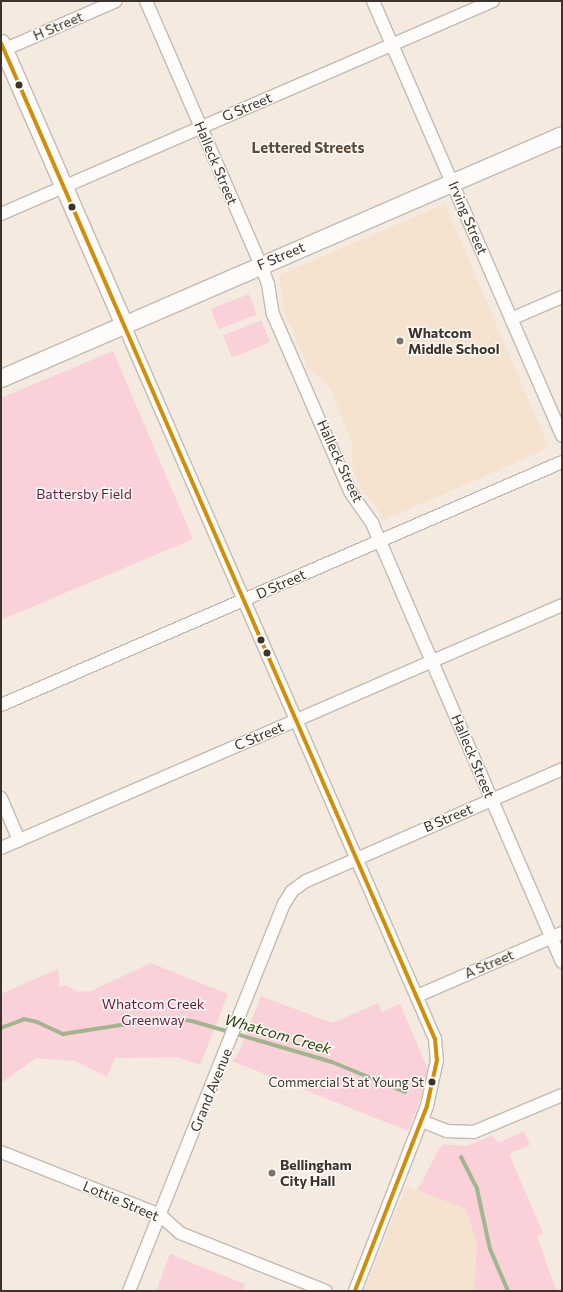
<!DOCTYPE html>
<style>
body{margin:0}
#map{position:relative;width:563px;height:1292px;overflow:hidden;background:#f4eadf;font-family:Commissioner,sans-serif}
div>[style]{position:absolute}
.built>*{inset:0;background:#f5e3d0}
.green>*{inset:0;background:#fad1d8;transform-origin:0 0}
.stream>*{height:4px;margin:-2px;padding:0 2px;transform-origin:2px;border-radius:2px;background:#a1b68f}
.roads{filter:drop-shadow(1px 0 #c2bbb2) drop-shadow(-1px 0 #c2bbb2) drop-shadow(0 1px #c2bbb2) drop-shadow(0 -1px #c2bbb2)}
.street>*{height:12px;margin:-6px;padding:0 6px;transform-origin:6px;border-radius:6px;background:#fdfcfa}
.secondary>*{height:17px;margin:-8.5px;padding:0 8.5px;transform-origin:8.5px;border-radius:8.5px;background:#fdfcfa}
.bus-1>*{height:4px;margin:-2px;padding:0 2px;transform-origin:2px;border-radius:2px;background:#d18f09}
.dots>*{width:11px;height:11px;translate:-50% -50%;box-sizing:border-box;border:2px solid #fefaf6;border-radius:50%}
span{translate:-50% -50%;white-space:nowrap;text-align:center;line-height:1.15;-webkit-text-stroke:3px #fefaf6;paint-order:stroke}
.bus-label{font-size:13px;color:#3b332c}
.right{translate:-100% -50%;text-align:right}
.street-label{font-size:14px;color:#3b332c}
.poi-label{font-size:14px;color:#3b332c;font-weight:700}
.left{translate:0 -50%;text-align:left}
.park-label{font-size:14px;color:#651b3b}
.neighbourhood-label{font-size:15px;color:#5b4b3b;font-weight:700}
.water-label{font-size:15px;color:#1f3e07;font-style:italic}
.frame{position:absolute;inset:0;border:2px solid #3b332c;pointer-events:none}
</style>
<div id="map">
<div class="built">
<div style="clip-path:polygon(445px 204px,549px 448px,382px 521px,377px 508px,360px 488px,352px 466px,352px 443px,329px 385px,309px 370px,284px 311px,279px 275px)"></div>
<div style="clip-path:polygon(406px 1186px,466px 1209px,477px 1245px,474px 1291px,364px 1291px)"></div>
</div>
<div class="green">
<div style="left:249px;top:294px;width:22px;height:41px;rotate:69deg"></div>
<div style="left:261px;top:320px;width:24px;height:41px;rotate:68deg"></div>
<div style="clip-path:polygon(113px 351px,193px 539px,1px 620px,1px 398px)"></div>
<div style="clip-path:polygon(151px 963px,228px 994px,200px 1065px,177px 1057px,115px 1058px,107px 1077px,75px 1061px,36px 1058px,1px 1083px,1px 994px,58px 969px,60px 987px,65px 985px,79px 992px,91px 991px)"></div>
<div style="clip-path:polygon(261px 996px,332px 1023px,378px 1003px,382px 1012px,400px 1004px,430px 1074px,408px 1131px,232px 1061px,238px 1054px)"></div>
<div style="clip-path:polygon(524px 1131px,530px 1145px,509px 1154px,543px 1233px,537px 1236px,555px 1287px,562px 1291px,474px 1291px,477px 1245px,466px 1209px,417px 1190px,442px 1144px,467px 1146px,493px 1135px,498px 1143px)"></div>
<div style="clip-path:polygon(170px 1254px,245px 1284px,243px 1291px,156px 1291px)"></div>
</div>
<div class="stream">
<div style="left:1px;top:1028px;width:25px;rotate:-21deg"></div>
<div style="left:24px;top:1019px;width:13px;rotate:13deg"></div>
<div style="left:37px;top:1022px;width:29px;rotate:25deg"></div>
<div style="left:63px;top:1034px;width:91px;rotate:-8.8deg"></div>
<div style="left:153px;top:1020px;width:21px;rotate:-3deg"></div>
<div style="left:174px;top:1019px;width:18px;rotate:6deg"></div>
<div style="left:192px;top:1021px;width:146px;rotate:16.3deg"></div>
<div style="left:332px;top:1062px;width:79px;rotate:22.3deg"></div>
<div style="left:461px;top:1157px;width:36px;rotate:63deg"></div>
<div style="left:477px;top:1189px;width:61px;rotate:77.8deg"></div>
<div style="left:490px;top:1249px;width:46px;rotate:66.8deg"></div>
</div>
<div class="roads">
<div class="street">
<div style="left:146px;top:1px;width:288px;rotate:66.5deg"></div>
<div style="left:261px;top:265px;width:20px;rotate:70deg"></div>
<div style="left:268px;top:284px;width:30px;rotate:81deg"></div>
<div style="left:273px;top:314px;width:195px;rotate:66.5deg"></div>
<div style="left:351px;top:493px;width:37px;rotate:55deg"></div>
<div style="left:372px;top:523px;width:478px;rotate:66.6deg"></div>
<div style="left:373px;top:1px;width:474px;rotate:66.5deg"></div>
<div style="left:1px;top:51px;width:125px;rotate:-23.5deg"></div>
<div style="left:1px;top:214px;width:536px;rotate:-23.41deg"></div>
<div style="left:511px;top:319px;width:56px;rotate:-23.3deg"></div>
<div style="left:124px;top:325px;width:779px;rotate:66.46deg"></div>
<div style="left:435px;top:1039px;width:21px;rotate:85deg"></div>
<div style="left:437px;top:1060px;width:47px;rotate:102.3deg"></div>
<div style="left:427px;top:1106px;width:199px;rotate:111.3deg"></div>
<div style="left:1px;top:705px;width:611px;rotate:-23.42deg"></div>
<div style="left:1px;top:798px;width:46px;rotate:66.8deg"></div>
<div style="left:1px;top:848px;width:611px;rotate:-23.42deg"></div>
<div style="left:417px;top:996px;width:158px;rotate:-23.5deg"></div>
<div style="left:422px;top:1121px;width:27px;rotate:22deg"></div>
<div style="left:447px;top:1131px;width:27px;rotate:2deg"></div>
<div style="left:474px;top:1132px;width:95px;rotate:-22.8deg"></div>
<div style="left:1px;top:1152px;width:171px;rotate:21.6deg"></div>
<div style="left:160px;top:1215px;width:27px;rotate:42deg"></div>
<div style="left:180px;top:1233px;width:157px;rotate:21.7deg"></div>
<div style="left:129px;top:1291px;width:417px;rotate:-68.2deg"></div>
<div style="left:284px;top:904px;width:15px;rotate:-58deg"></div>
<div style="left:292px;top:891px;width:17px;rotate:-36deg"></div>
<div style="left:306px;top:881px;width:279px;rotate:-23.6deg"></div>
</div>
<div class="secondary">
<div style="left:1px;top:43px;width:308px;rotate:66.4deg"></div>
<div style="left:1px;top:378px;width:611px;rotate:-23.42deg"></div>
</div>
</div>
<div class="bus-1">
<div style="left:1px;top:43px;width:1086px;rotate:66.46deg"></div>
<div style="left:435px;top:1039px;width:21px;rotate:85deg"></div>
<div style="left:437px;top:1060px;width:47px;rotate:102.3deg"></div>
<div style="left:427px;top:1106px;width:199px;rotate:111.3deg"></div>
</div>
<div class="dots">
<div style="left:19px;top:85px;background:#3b332c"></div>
<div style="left:72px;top:207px;background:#3b332c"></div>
<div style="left:400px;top:341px;background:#7c736b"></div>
<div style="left:261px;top:640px;background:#3b332c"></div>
<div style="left:267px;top:653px;background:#3b332c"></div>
<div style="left:432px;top:1082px;background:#3b332c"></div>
<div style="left:272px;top:1173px;background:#7c736b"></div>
</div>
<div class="bus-label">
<span class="right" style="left:424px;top:1082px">Commercial St at Young St</span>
</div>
<div class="street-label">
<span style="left:58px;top:26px;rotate:-23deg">H Street</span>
<span style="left:247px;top:107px;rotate:-23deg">G Street</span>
<span style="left:216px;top:163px;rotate:67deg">Halleck Street</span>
<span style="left:468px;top:218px;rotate:67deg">Irving Street</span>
<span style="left:281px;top:256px;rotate:-23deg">F Street</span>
<span style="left:340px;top:461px;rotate:65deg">Halleck Street</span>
<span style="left:281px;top:584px;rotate:-24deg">D Street</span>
<span style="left:259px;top:736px;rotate:-23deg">C Street</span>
<span style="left:473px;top:756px;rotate:67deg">Halleck Street</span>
<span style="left:448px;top:818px;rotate:-23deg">B Street</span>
<span style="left:489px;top:964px;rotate:-23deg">A Street</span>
<span style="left:211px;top:1090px;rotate:-68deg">Grand Avenue</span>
<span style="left:121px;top:1201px;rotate:23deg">Lottie Street</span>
</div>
<div class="poi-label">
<span class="left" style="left:408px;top:341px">Whatcom<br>Middle School</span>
<span class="left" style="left:280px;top:1173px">Bellingham<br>City Hall</span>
</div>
<div class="park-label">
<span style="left:84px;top:494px">Battersby Field</span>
<span style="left:153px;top:1012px">Whatcom Creek<br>Greenway</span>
</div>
<div class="neighbourhood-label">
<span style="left:308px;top:148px">Lettered Streets</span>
</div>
<div class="water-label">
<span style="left:278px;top:1034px;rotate:16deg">Whatcom Creek</span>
</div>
<div class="frame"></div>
</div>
